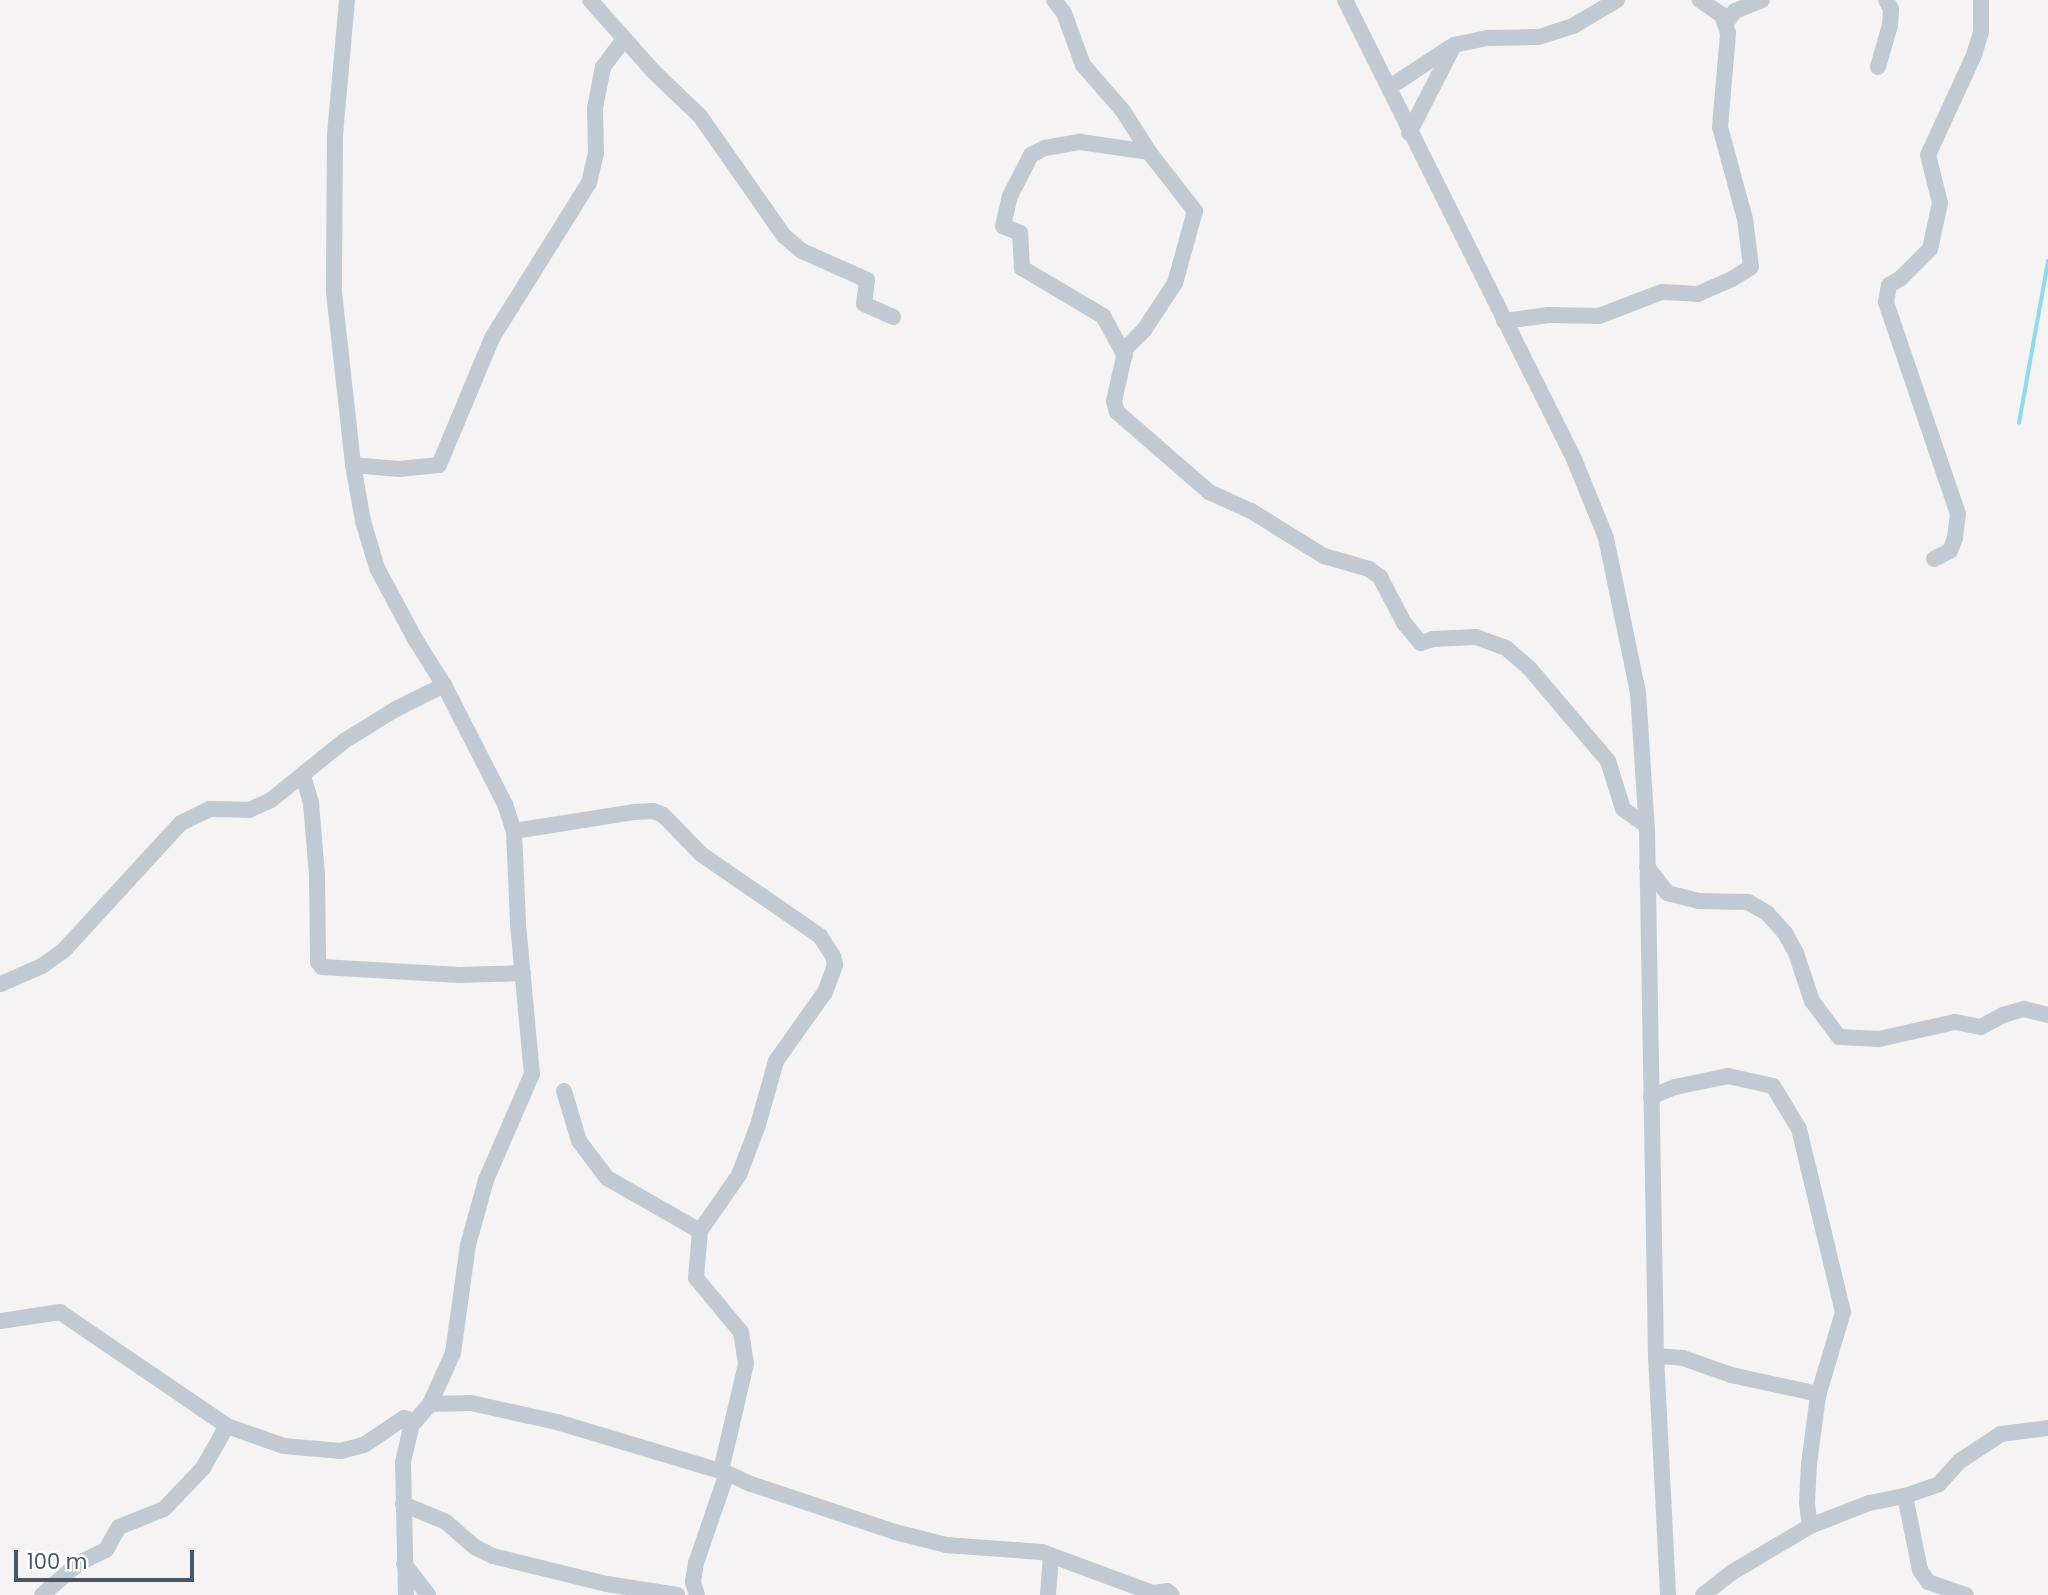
<!DOCTYPE html>
<style>
body{margin:0}
#map{position:relative;width:2048px;height:1595px;overflow:hidden;background:#f5f3f3;font-family:Poppins,sans-serif}
div>[style]{position:absolute}
.stream>*{height:3.5px;margin:-1.75px;padding:0 1.75px;transform-origin:1.75px;border-radius:1.75px;background:#90daee}
.minor>*{height:16px;margin:-8px;padding:0 8px;transform-origin:8px;border-radius:8px;background:#c1cad2}
span{translate:-50% -50%;white-space:nowrap;text-align:center;line-height:1.15;-webkit-text-stroke:7px #fff;paint-order:stroke}
.scale{position:absolute;left:14px;top:1550px;width:180px;height:32px;box-sizing:border-box;border:4px solid #4a5661;border-top:0;padding-left:9px;font-size:21px;line-height:24px;white-space:nowrap;color:#4a5661;-webkit-text-stroke:5px #fff;paint-order:stroke}
</style>
<div id="map">
<div class="stream">
<div style="left:2019px;top:423px;width:164px;rotate:-79.8deg"></div>
</div>
<div class="minor">
<div style="left:347px;top:0;width:136px;rotate:95.1deg"></div>
<div style="left:335px;top:135px;width:157px;rotate:90.4deg"></div>
<div style="left:334px;top:292px;width:174px;rotate:83.7deg"></div>
<div style="left:353px;top:465px;width:57px;rotate:79.9deg"></div>
<div style="left:363px;top:521px;width:49px;rotate:73.4deg"></div>
<div style="left:377px;top:568px;width:81px;rotate:61.8deg"></div>
<div style="left:415px;top:639px;width:54px;rotate:57.8deg"></div>
<div style="left:444px;top:685px;width:134px;rotate:62.9deg"></div>
<div style="left:505px;top:804px;width:28px;rotate:72deg"></div>
<div style="left:514px;top:831px;width:93px;rotate:87.5deg"></div>
<div style="left:518px;top:924px;width:151px;rotate:84.7deg"></div>
<div style="left:532px;top:1074px;width:116px;rotate:113.5deg"></div>
<div style="left:486px;top:1180px;width:67px;rotate:105.5deg"></div>
<div style="left:468px;top:1245px;width:109px;rotate:97.9deg"></div>
<div style="left:453px;top:1353px;width:56px;rotate:114.3deg"></div>
<div style="left:590px;top:0;width:95px;rotate:48.4deg"></div>
<div style="left:653px;top:71px;width:65px;rotate:43.8deg"></div>
<div style="left:700px;top:116px;width:146px;rotate:55deg"></div>
<div style="left:784px;top:236px;width:23px;rotate:40deg"></div>
<div style="left:802px;top:251px;width:71px;rotate:24deg"></div>
<div style="left:867px;top:280px;width:24px;rotate:97deg"></div>
<div style="left:864px;top:304px;width:32px;rotate:24deg"></div>
<div style="left:1054px;top:0;width:16px;rotate:52deg"></div>
<div style="left:1064px;top:13px;width:55px;rotate:69.9deg"></div>
<div style="left:1083px;top:65px;width:61px;rotate:49deg"></div>
<div style="left:1123px;top:111px;width:49px;rotate:57.6deg"></div>
<div style="left:1149px;top:152px;width:75px;rotate:52.1deg"></div>
<div style="left:1195px;top:211px;width:75px;rotate:105.5deg"></div>
<div style="left:1175px;top:283px;width:56px;rotate:123.4deg"></div>
<div style="left:1144px;top:330px;width:25px;rotate:135deg"></div>
<div style="left:1126px;top:348px;width:54px;rotate:102.8deg"></div>
<div style="left:1114px;top:401px;width:11px;rotate:75deg"></div>
<div style="left:1117px;top:412px;width:122px;rotate:41deg"></div>
<div style="left:1209px;top:492px;width:46px;rotate:24.3deg"></div>
<div style="left:1251px;top:511px;width:86px;rotate:31.7deg"></div>
<div style="left:1324px;top:556px;width:47px;rotate:16.1deg"></div>
<div style="left:1369px;top:569px;width:14px;rotate:36deg"></div>
<div style="left:1380px;top:577px;width:52px;rotate:62.4deg"></div>
<div style="left:1404px;top:623px;width:26px;rotate:50deg"></div>
<div style="left:1421px;top:643px;width:13px;rotate:-18deg"></div>
<div style="left:1433px;top:639px;width:43px;rotate:-2.7deg"></div>
<div style="left:1476px;top:637px;width:32px;rotate:20deg"></div>
<div style="left:1506px;top:648px;width:32px;rotate:41deg"></div>
<div style="left:1530px;top:669px;width:121px;rotate:49.7deg"></div>
<div style="left:1608px;top:761px;width:50px;rotate:72.6deg"></div>
<div style="left:1623px;top:809px;width:28px;rotate:35deg"></div>
<div style="left:1345px;top:0;width:513px;rotate:63.48deg"></div>
<div style="left:1574px;top:459px;width:85px;rotate:67.9deg"></div>
<div style="left:1606px;top:538px;width:157px;rotate:78.3deg"></div>
<div style="left:1638px;top:692px;width:138px;rotate:86.3deg"></div>
<div style="left:1647px;top:830px;width:526px;rotate:89.02deg"></div>
<div style="left:1656px;top:1356px;width:239px;rotate:87.1deg"></div>
<div style="left:1725px;top:24px;width:16px;rotate:-52deg"></div>
<div style="left:1735px;top:11px;width:29px;rotate:-22deg"></div>
<div style="left:1878px;top:67px;width:44px;rotate:-74.1deg"></div>
<div style="left:1890px;top:25px;width:16px;rotate:-86deg"></div>
<div style="left:1891px;top:9px;width:10px;rotate:-119deg"></div>
<div style="left:1390px;top:87px;width:71px;rotate:-33.5deg"></div>
<div style="left:1409px;top:133px;width:99px;rotate:-62.9deg"></div>
<div style="left:1454px;top:45px;width:35px;rotate:-12deg"></div>
<div style="left:1488px;top:38px;width:51px;rotate:-1.1deg"></div>
<div style="left:1539px;top:37px;width:36px;rotate:-18deg"></div>
<div style="left:1573px;top:26px;width:51px;rotate:-30.6deg"></div>
<div style="left:1504px;top:321px;width:45px;rotate:-7.6deg"></div>
<div style="left:1549px;top:315px;width:50px;rotate:1.1deg"></div>
<div style="left:1599px;top:316px;width:67px;rotate:-20.9deg"></div>
<div style="left:1662px;top:292px;width:36px;rotate:3deg"></div>
<div style="left:1698px;top:294px;width:37px;rotate:-24deg"></div>
<div style="left:1732px;top:279px;width:22px;rotate:-32deg"></div>
<div style="left:1751px;top:267px;width:48px;rotate:-97.1deg"></div>
<div style="left:1745px;top:219px;width:95px;rotate:-105.2deg"></div>
<div style="left:1720px;top:127px;width:94px;rotate:-85.1deg"></div>
<div style="left:1728px;top:33px;width:19px;rotate:-108deg"></div>
<div style="left:1722px;top:15px;width:27px;rotate:-146deg"></div>
<div style="left:1125px;top:356px;width:46px;rotate:-118.8deg"></div>
<div style="left:1103px;top:316px;width:94px;rotate:-149.3deg"></div>
<div style="left:1022px;top:268px;width:35px;rotate:-93deg"></div>
<div style="left:1020px;top:233px;width:18px;rotate:-158deg"></div>
<div style="left:1003px;top:226px;width:31px;rotate:-77deg"></div>
<div style="left:1010px;top:196px;width:46px;rotate:-62.9deg"></div>
<div style="left:1031px;top:155px;width:16px;rotate:-27deg"></div>
<div style="left:1045px;top:148px;width:36px;rotate:-10deg"></div>
<div style="left:1080px;top:142px;width:70px;rotate:8.2deg"></div>
<div style="left:353px;top:465px;width:46px;rotate:5deg"></div>
<div style="left:399px;top:469px;width:40px;rotate:-5.7deg"></div>
<div style="left:439px;top:465px;width:138px;rotate:-67.3deg"></div>
<div style="left:492px;top:338px;width:183px;rotate:-58deg"></div>
<div style="left:589px;top:183px;width:31px;rotate:-77deg"></div>
<div style="left:596px;top:153px;width:45px;rotate:-91.3deg"></div>
<div style="left:595px;top:108px;width:42px;rotate:-79deg"></div>
<div style="left:603px;top:67px;width:34px;rotate:-53deg"></div>
<div style="left:1934px;top:559px;width:18px;rotate:-27deg"></div>
<div style="left:1950px;top:551px;width:14px;rotate:-69deg"></div>
<div style="left:1955px;top:538px;width:24px;rotate:-83deg"></div>
<div style="left:1958px;top:514px;width:224px;rotate:-108.8deg"></div>
<div style="left:1886px;top:302px;width:17px;rotate:-80deg"></div>
<div style="left:1889px;top:285px;width:14px;rotate:-30deg"></div>
<div style="left:1901px;top:278px;width:41px;rotate:-45deg"></div>
<div style="left:1930px;top:249px;width:47px;rotate:-77.7deg"></div>
<div style="left:1940px;top:203px;width:49px;rotate:-104deg"></div>
<div style="left:1928px;top:155px;width:110px;rotate:-65.3deg"></div>
<div style="left:1974px;top:55px;width:24px;rotate:-73deg"></div>
<div style="left:1981px;top:32px;width:32px;rotate:-90deg"></div>
<div style="left:303px;top:775px;width:29px;rotate:74deg"></div>
<div style="left:311px;top:803px;width:71px;rotate:85.2deg"></div>
<div style="left:317px;top:874px;width:88px;rotate:89.3deg"></div>
<div style="left:318px;top:962px;width:6px;rotate:51deg"></div>
<div style="left:322px;top:967px;width:138px;rotate:3.3deg"></div>
<div style="left:460px;top:975px;width:63px;rotate:-1.8deg"></div>
<div style="left:514px;top:831px;width:121px;rotate:-9deg"></div>
<div style="left:634px;top:812px;width:19px;rotate:-3deg"></div>
<div style="left:653px;top:811px;width:11px;rotate:22deg"></div>
<div style="left:663px;top:815px;width:54px;rotate:45.7deg"></div>
<div style="left:701px;top:854px;width:145px;rotate:34.6deg"></div>
<div style="left:820px;top:936px;width:24px;rotate:57deg"></div>
<div style="left:833px;top:956px;width:9px;rotate:77deg"></div>
<div style="left:835px;top:965px;width:29px;rotate:110deg"></div>
<div style="left:825px;top:992px;width:85px;rotate:125.4deg"></div>
<div style="left:776px;top:1061px;width:66px;rotate:105.7deg"></div>
<div style="left:758px;top:1125px;width:53px;rotate:110.8deg"></div>
<div style="left:739px;top:1175px;width:68px;rotate:124.9deg"></div>
<div style="left:1647px;top:867px;width:33px;rotate:52deg"></div>
<div style="left:1667px;top:893px;width:32px;rotate:14deg"></div>
<div style="left:1698px;top:901px;width:50px;rotate:1.1deg"></div>
<div style="left:1748px;top:902px;width:22px;rotate:30deg"></div>
<div style="left:1767px;top:913px;width:27px;rotate:48deg"></div>
<div style="left:1785px;top:933px;width:23px;rotate:61deg"></div>
<div style="left:1796px;top:953px;width:51px;rotate:71.6deg"></div>
<div style="left:1812px;top:1001px;width:45px;rotate:53.1deg"></div>
<div style="left:1839px;top:1037px;width:40px;rotate:2.9deg"></div>
<div style="left:1879px;top:1039px;width:78px;rotate:-12.6deg"></div>
<div style="left:1955px;top:1022px;width:26px;rotate:11deg"></div>
<div style="left:1981px;top:1027px;width:25px;rotate:-29deg"></div>
<div style="left:2003px;top:1015px;width:22px;rotate:-16deg"></div>
<div style="left:2024px;top:1009px;width:25px;rotate:14deg"></div>
<div style="left:1px;top:984px;width:45px;rotate:-23.7deg"></div>
<div style="left:42px;top:966px;width:29px;rotate:-36deg"></div>
<div style="left:65px;top:949px;width:171px;rotate:-47.4deg"></div>
<div style="left:181px;top:823px;width:32px;rotate:-26deg"></div>
<div style="left:210px;top:809px;width:39px;rotate:1deg"></div>
<div style="left:249px;top:810px;width:24px;rotate:-24deg"></div>
<div style="left:271px;top:800px;width:94px;rotate:-38.9deg"></div>
<div style="left:344px;top:741px;width:61px;rotate:-31.6deg"></div>
<div style="left:396px;top:709px;width:54px;rotate:-26.6deg"></div>
<div style="left:564px;top:1091px;width:52px;rotate:73.3deg"></div>
<div style="left:579px;top:1141px;width:46px;rotate:52.9deg"></div>
<div style="left:607px;top:1178px;width:107px;rotate:29.7deg"></div>
<div style="left:700px;top:1231px;width:47px;rotate:94.9deg"></div>
<div style="left:696px;top:1278px;width:70px;rotate:50.2deg"></div>
<div style="left:741px;top:1332px;width:32px;rotate:81deg"></div>
<div style="left:746px;top:1364px;width:110px;rotate:103.2deg"></div>
<div style="left:1651px;top:1097px;width:26px;rotate:-23deg"></div>
<div style="left:1675px;top:1087px;width:54px;rotate:-11.7deg"></div>
<div style="left:1728px;top:1076px;width:46px;rotate:12.5deg"></div>
<div style="left:1773px;top:1086px;width:50px;rotate:58.8deg"></div>
<div style="left:1799px;top:1129px;width:188px;rotate:76.5deg"></div>
<div style="left:1843px;top:1312px;width:88px;rotate:106.6deg"></div>
<div style="left:1818px;top:1396px;width:69px;rotate:97.5deg"></div>
<div style="left:1809px;top:1464px;width:39px;rotate:93deg"></div>
<div style="left:1807px;top:1503px;width:23px;rotate:83deg"></div>
<div style="left:0;top:1321px;width:61px;rotate:-8.5deg"></div>
<div style="left:60px;top:1312px;width:202px;rotate:34.3deg"></div>
<div style="left:227px;top:1426px;width:60px;rotate:19.3deg"></div>
<div style="left:284px;top:1446px;width:57px;rotate:5deg"></div>
<div style="left:341px;top:1451px;width:24px;rotate:-15deg"></div>
<div style="left:364px;top:1445px;width:48px;rotate:-34deg"></div>
<div style="left:404px;top:1418px;width:12px;rotate:14deg"></div>
<div style="left:1656px;top:1356px;width:27px;rotate:4deg"></div>
<div style="left:1683px;top:1358px;width:51px;rotate:19.5deg"></div>
<div style="left:1731px;top:1375px;width:90px;rotate:12.2deg"></div>
<div style="left:1905px;top:1496px;width:76px;rotate:78.5deg"></div>
<div style="left:1920px;top:1570px;width:14px;rotate:56deg"></div>
<div style="left:1928px;top:1582px;width:40px;rotate:18.9deg"></div>
<div style="left:403px;top:1504px;width:47px;rotate:22.7deg"></div>
<div style="left:446px;top:1522px;width:38px;rotate:41deg"></div>
<div style="left:475px;top:1547px;width:20px;rotate:27deg"></div>
<div style="left:493px;top:1556px;width:117px;rotate:13.8deg"></div>
<div style="left:607px;top:1584px;width:71px;rotate:8.9deg"></div>
<div style="left:404px;top:1564px;width:39px;rotate:52deg"></div>
<div style="left:42px;top:1595px;width:49px;rotate:-40.9deg"></div>
<div style="left:79px;top:1563px;width:30px;rotate:-26deg"></div>
<div style="left:106px;top:1550px;width:26px;rotate:-61deg"></div>
<div style="left:119px;top:1527px;width:48px;rotate:-21.8deg"></div>
<div style="left:164px;top:1509px;width:57px;rotate:-46.4deg"></div>
<div style="left:203px;top:1468px;width:48px;rotate:-60.3deg"></div>
<div style="left:406px;top:1595px;width:133px;rotate:-91.3deg"></div>
<div style="left:403px;top:1462px;width:37px;rotate:-77deg"></div>
<div style="left:411px;top:1426px;width:29px;rotate:-49deg"></div>
<div style="left:430px;top:1404px;width:41px;rotate:-1.4deg"></div>
<div style="left:471px;top:1403px;width:88px;rotate:12.5deg"></div>
<div style="left:557px;top:1422px;width:177px;rotate:16.7deg"></div>
<div style="left:727px;top:1473px;width:26px;rotate:25deg"></div>
<div style="left:751px;top:1484px;width:152px;rotate:18.4deg"></div>
<div style="left:895px;top:1532px;width:53px;rotate:14.3deg"></div>
<div style="left:946px;top:1545px;width:96px;rotate:4.2deg"></div>
<div style="left:1042px;top:1552px;width:118px;rotate:20.3deg"></div>
<div style="left:1153px;top:1593px;width:14px;rotate:-8deg"></div>
<div style="left:1167px;top:1591px;width:6px;rotate:39deg"></div>
<div style="left:697px;top:1595px;width:14px;rotate:-107deg"></div>
<div style="left:693px;top:1582px;width:19px;rotate:-81deg"></div>
<div style="left:696px;top:1563px;width:95px;rotate:-71deg"></div>
<div style="left:1048px;top:1595px;width:40px;rotate:-85.7deg"></div>
<div style="left:1703px;top:1595px;width:36px;rotate:-38deg"></div>
<div style="left:1731px;top:1573px;width:92px;rotate:-30.7deg"></div>
<div style="left:1810px;top:1526px;width:63px;rotate:-21.3deg"></div>
<div style="left:1869px;top:1503px;width:37px;rotate:-11deg"></div>
<div style="left:1905px;top:1496px;width:36px;rotate:-19deg"></div>
<div style="left:1939px;top:1484px;width:31px;rotate:-48deg"></div>
<div style="left:1960px;top:1461px;width:49px;rotate:-33.4deg"></div>
<div style="left:2001px;top:1434px;width:47px;rotate:-7.3deg"></div>
</div>
<div class="scale">100 m</div>
</div>
